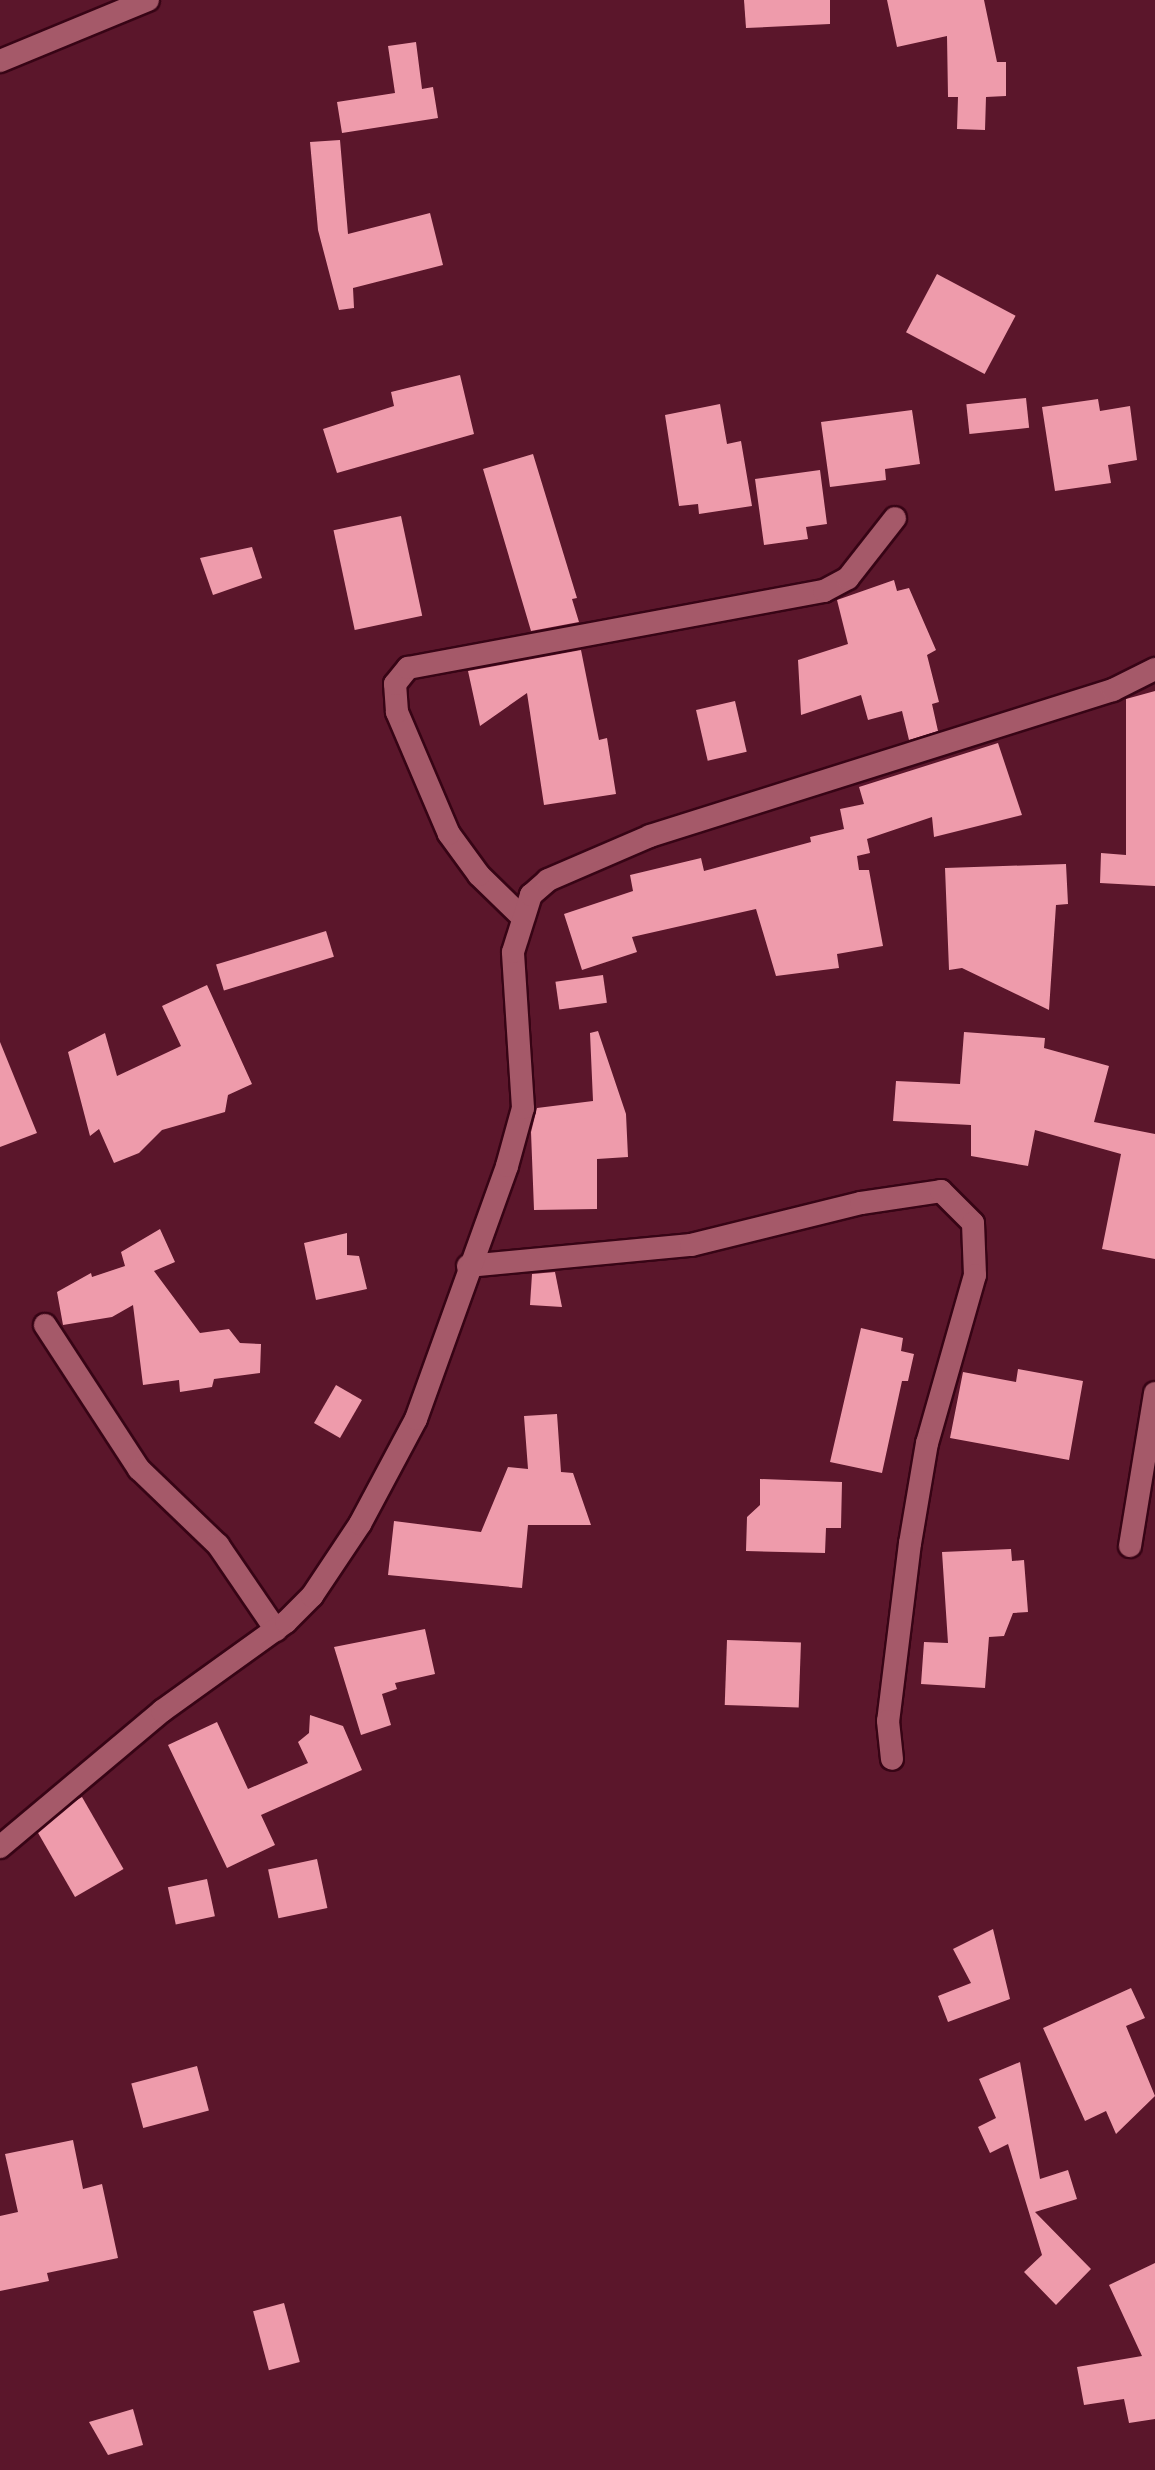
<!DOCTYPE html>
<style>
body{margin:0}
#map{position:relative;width:1155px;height:2470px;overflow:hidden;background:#5b162b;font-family:Quicksand,sans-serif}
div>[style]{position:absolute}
.building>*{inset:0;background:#ee9bab;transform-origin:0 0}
.roads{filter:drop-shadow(2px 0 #370415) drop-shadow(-2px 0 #370415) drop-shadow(0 2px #370415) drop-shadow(0 -2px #370415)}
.minor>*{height:22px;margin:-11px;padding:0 11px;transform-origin:11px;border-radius:11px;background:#a55969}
span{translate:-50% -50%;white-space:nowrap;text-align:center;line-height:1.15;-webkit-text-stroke:8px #5b162b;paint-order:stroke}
</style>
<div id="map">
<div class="building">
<div style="clip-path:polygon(744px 0,830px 0,830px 24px,746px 28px)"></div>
<div style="clip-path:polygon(887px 0,984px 0,997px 62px,1006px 62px,1006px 96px,986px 97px,985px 130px,957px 129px,958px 97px,948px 97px,947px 36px,897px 47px)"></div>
<div style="clip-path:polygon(416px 42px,422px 89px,433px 87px,438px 118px,342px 133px,337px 102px,395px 93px,388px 46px)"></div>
<div style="clip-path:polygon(340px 140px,348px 234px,430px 213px,443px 265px,353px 288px,354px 308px,339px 310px,318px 230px,310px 142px)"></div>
<div style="left:937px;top:274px;width:89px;height:66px;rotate:28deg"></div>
<div style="clip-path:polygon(460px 375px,474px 434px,337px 473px,323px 429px,394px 406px,391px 392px)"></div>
<div style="left:1026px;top:398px;width:30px;height:60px;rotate:84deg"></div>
<div style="clip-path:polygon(1098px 399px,1100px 411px,1130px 406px,1137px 460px,1108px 465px,1111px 483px,1055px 491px,1042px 407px)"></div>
<div style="clip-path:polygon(720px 404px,727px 444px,741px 441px,752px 506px,699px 514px,698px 504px,679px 506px,665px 415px)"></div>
<div style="clip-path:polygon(912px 410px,920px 464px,885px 469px,886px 480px,830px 487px,821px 422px)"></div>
<div style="clip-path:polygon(533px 454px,577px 598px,572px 599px,579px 622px,531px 631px,483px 469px)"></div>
<div style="clip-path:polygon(820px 470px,827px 524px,806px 527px,808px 539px,764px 545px,755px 479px)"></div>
<div style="left:401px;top:516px;width:102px;height:69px;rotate:78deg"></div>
<div style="clip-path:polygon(252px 547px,262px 578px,213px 595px,200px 558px)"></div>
<div style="clip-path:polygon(894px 580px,897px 591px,909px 588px,936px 650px,927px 655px,939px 702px,932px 704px,938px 731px,909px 740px,902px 711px,868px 720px,861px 695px,801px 715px,798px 660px,848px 644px,837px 600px)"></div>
<div style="clip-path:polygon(581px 650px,599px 740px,607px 738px,616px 794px,544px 805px,527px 693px,480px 726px,468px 671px)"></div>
<div style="clip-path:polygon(1155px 691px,1155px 886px,1100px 883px,1101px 853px,1126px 855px,1126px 699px)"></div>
<div style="left:735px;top:701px;width:52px;height:40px;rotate:77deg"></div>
<div style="clip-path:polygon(998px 743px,1022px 815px,934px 837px,932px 817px,867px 839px,870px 853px,857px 856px,859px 870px,869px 870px,883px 946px,837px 954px,839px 968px,776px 976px,756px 909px,632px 937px,637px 952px,582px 970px,564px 914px,633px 891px,630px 875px,701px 858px,704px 871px,811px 842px,810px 837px,844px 829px,840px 809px,864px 804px,859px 787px)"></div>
<div style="clip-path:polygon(1066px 864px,1068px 904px,1056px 905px,1049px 1010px,962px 968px,949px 970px,945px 868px)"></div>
<div style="left:326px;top:931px;width:27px;height:115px;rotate:73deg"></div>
<div style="left:603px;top:975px;width:28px;height:48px;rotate:82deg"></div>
<div style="clip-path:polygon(207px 985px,252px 1084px,228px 1095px,225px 1112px,162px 1130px,139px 1153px,114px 1163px,99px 1129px,90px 1136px,68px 1052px,105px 1033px,117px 1076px,181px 1046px,162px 1006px)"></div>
<div style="clip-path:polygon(598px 1031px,626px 1114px,628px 1157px,597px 1159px,597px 1209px,534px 1210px,531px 1132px,537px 1108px,593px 1101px,590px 1033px)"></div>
<div style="clip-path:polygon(964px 1032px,1045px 1038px,1044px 1048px,1109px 1066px,1094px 1122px,1155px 1134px,1155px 1259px,1102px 1249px,1121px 1154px,1035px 1130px,1028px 1166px,971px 1156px,971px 1125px,893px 1121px,896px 1081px,960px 1084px)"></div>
<div style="clip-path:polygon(0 1042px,37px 1133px,0 1147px)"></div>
<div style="clip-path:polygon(160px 1229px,175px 1262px,154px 1271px,200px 1333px,229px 1329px,240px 1343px,261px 1344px,260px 1373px,214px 1379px,212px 1387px,180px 1392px,179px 1380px,143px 1385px,133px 1305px,112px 1317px,63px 1325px,57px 1292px,91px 1273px,92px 1277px,125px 1266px,121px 1252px)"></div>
<div style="clip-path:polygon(347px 1233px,347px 1255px,359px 1256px,367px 1289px,316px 1300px,304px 1243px)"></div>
<div style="clip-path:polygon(555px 1272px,562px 1307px,530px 1305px,532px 1274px)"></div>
<div style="clip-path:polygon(861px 1328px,903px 1338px,901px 1351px,914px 1354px,908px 1381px,902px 1381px,882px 1473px,830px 1462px)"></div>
<div style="clip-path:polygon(1018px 1369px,1083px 1381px,1069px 1460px,950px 1438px,963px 1372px,1016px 1382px)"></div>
<div style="left:336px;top:1385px;width:30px;height:44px;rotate:30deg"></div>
<div style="clip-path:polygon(557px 1414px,561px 1472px,573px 1473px,591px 1525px,528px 1525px,522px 1588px,388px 1575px,394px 1521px,481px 1532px,508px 1467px,528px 1469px,524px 1416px)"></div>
<div style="clip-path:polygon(760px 1479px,842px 1482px,841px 1528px,826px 1528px,825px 1553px,746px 1551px,747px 1517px,760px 1505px)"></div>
<div style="clip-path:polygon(1011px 1549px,1012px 1561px,1024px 1560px,1028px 1612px,1013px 1613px,1004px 1636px,989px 1637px,985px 1688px,921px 1684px,924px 1642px,948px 1643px,942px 1552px)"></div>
<div style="clip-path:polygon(425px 1629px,435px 1674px,395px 1683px,397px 1689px,382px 1694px,391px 1725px,361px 1735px,334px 1647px)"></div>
<div style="left:727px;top:1640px;width:74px;height:65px;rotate:2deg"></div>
<div style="clip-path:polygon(310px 1715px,343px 1726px,362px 1770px,261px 1815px,275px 1845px,227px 1868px,168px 1745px,217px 1722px,248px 1789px,308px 1763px,298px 1742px,309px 1733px)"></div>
<div style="left:82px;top:1797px;width:83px;height:56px;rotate:60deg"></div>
<div style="left:317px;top:1859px;width:50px;height:50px;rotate:78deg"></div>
<div style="left:207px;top:1879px;width:38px;height:40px;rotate:78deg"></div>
<div style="clip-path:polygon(993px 1929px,1010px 1999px,948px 2022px,938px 1996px,971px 1983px,953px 1949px)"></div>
<div style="clip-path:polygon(1131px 1988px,1145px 2018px,1126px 2026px,1155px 2096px,1116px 2134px,1106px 2111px,1085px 2121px,1043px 2028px)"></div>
<div style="clip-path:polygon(1020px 2062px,1040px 2179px,1068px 2170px,1077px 2199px,1035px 2212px,1091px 2269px,1056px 2305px,1024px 2272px,1042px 2255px,1008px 2144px,990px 2153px,978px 2127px,996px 2118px,979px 2079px)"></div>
<div style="left:197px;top:2066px;width:46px;height:68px;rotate:75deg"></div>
<div style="clip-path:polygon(73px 2140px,83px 2189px,102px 2184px,118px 2258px,47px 2273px,49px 2281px,0 2291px,0 2216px,18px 2212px,5px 2154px)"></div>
<div style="clip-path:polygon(1155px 2263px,1155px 2419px,1129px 2423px,1124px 2399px,1084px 2405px,1077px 2367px,1142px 2356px,1109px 2285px)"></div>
<div style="left:284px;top:2303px;width:61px;height:32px;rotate:75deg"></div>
<div style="clip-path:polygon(133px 2409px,143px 2445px,108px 2455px,89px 2422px)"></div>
</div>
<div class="roads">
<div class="minor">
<div style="left:0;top:61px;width:160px;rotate:-22.4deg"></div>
<div style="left:521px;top:916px;width:59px;rotate:-135.7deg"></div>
<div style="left:479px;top:875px;width:51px;rotate:-126.2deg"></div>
<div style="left:449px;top:834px;width:133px;rotate:-113.1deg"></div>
<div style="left:397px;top:712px;width:28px;rotate:-94deg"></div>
<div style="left:395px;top:684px;width:21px;rotate:-51deg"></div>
<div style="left:408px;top:668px;width:423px;rotate:-10.5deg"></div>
<div style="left:824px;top:591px;width:27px;rotate:-28deg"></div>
<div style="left:848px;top:578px;width:76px;rotate:-51.9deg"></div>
<div style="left:468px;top:1266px;width:224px;rotate:-5.4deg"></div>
<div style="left:691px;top:1245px;width:175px;rotate:-13.9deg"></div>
<div style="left:861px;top:1203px;width:81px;rotate:-8.5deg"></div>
<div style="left:941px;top:1191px;width:45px;rotate:45deg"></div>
<div style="left:973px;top:1223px;width:52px;rotate:87.8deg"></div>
<div style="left:975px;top:1275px;width:175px;rotate:105.9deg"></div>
<div style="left:927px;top:1443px;width:101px;rotate:99.6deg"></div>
<div style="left:910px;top:1543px;width:179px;rotate:97deg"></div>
<div style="left:888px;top:1721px;width:38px;rotate:84deg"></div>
<div style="left:45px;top:1325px;width:172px;rotate:56.9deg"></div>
<div style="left:139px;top:1469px;width:110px;rotate:43.9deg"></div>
<div style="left:218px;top:1545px;width:103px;rotate:55.7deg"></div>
<div style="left:1130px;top:1546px;width:155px;rotate:-80.7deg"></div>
<div style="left:0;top:1847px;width:212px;rotate:-40deg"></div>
<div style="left:162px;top:1711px;width:153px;rotate:-35.7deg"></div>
<div style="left:286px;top:1622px;width:37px;rotate:-45deg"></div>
<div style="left:312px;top:1596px;width:87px;rotate:-56.3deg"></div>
<div style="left:360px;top:1524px;width:119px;rotate:-61.9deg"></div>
<div style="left:416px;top:1419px;width:269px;rotate:-70.2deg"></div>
<div style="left:507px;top:1166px;width:60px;rotate:-74.6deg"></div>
<div style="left:523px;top:1108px;width:156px;rotate:-93.7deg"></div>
<div style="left:513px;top:952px;width:60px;rotate:-72.5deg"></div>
<div style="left:531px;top:895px;width:23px;rotate:-41deg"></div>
<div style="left:548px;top:880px;width:111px;rotate:-23.3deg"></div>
<div style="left:650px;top:836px;width:485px;rotate:-17.5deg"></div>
<div style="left:1113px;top:690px;width:47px;rotate:-26.6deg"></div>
</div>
</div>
</div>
